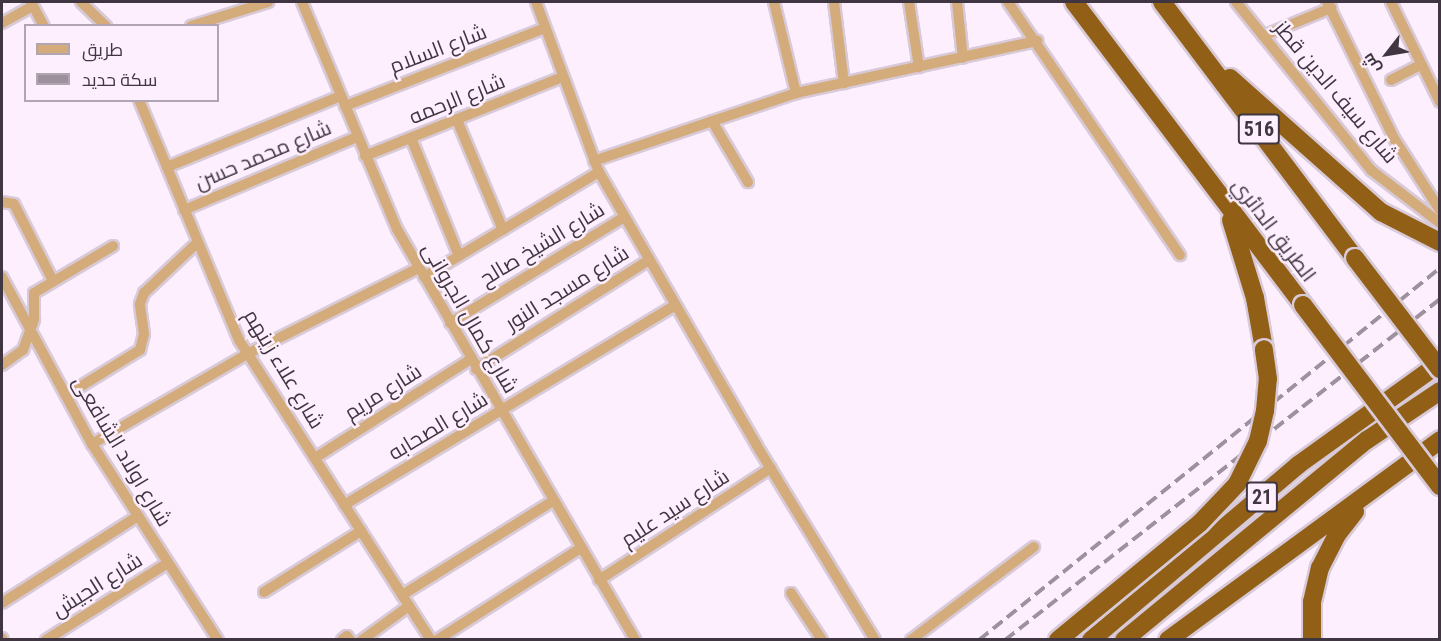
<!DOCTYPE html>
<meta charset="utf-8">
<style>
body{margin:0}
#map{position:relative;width:1441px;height:641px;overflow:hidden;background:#feeffe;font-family:"Roboto Condensed",Cairo,sans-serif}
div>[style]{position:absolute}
.roads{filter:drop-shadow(2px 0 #d8cad8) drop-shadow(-2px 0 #d8cad8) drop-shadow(0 2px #d8cad8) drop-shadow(0 -2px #d8cad8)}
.street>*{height:10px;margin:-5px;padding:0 5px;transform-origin:5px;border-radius:5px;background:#d4ac7c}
.highway>*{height:18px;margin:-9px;padding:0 9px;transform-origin:9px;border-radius:9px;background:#915f15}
.rail>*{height:4px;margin-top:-2px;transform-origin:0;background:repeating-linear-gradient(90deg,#9d919e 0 12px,transparent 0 18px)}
.bridges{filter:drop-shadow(2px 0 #d8cad8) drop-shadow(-2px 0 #d8cad8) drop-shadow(0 2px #d8cad8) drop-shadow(0 -2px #d8cad8)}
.highway-bridge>*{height:18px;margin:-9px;padding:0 9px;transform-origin:9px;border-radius:9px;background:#915f15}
span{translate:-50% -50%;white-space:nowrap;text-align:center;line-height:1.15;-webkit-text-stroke:5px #feeffe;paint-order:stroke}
.shield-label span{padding:2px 4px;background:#feeffe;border:2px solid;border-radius:4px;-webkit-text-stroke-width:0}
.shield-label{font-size:20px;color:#403641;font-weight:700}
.street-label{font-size:21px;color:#403641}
.frame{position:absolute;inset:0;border:3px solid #403641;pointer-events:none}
.legend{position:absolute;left:24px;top:24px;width:195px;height:78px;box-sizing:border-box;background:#feeffe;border:2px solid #b2a5b2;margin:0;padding:8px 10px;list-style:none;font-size:18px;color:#403641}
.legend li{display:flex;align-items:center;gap:12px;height:30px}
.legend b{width:30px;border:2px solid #b2a5b2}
.north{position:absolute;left:1357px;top:24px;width:60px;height:60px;-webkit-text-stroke:4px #feeffe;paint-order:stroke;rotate:239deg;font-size:16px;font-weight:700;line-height:24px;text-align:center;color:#403641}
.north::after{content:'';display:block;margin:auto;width:21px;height:27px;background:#403641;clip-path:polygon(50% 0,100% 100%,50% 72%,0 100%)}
</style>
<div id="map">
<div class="roads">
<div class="street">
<div style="left:31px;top:2px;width:27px;rotate:62deg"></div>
<div style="left:81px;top:2px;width:35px;rotate:44deg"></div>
<div style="left:302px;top:2px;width:246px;rotate:67.3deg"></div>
<div style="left:397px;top:229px;width:475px;rotate:59.9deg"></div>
<div style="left:536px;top:2px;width:181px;rotate:69.7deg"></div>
<div style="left:599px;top:172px;width:316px;rotate:60deg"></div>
<div style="left:757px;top:446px;width:227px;rotate:58.7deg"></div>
<div style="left:774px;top:2px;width:94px;rotate:76.4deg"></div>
<div style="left:834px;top:2px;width:82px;rotate:83deg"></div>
<div style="left:909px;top:2px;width:66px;rotate:81.3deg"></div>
<div style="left:957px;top:2px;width:56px;rotate:83.9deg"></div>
<div style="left:1008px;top:2px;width:306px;rotate:55.8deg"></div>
<div style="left:1236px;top:2px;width:216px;rotate:51.2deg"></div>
<div style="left:1371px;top:170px;width:87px;rotate:37.5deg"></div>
<div style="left:1327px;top:2px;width:154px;rotate:63.8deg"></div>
<div style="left:1395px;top:140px;width:83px;rotate:57.3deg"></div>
<div style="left:1391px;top:2px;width:111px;rotate:63.9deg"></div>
<div style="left:2px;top:23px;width:35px;rotate:-29deg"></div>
<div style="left:191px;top:26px;width:81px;rotate:-17.3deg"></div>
<div style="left:1263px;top:36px;width:74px;rotate:-22.4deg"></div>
<div style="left:1391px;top:80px;width:34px;rotate:-27deg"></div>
<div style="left:139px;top:100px;width:260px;rotate:67.4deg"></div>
<div style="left:239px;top:340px;width:356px;rotate:57.4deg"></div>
<div style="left:345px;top:106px;width:215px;rotate:-21.3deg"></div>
<div style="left:457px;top:120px;width:119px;rotate:67.3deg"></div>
<div style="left:712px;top:121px;width:71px;rotate:59.5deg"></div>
<div style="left:411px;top:138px;width:127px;rotate:67.9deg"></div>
<div style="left:365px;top:156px;width:213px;rotate:-21.8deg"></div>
<div style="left:594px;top:161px;width:213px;rotate:-18.6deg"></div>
<div style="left:796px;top:93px;width:247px;rotate:-12.2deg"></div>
<div style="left:167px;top:167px;width:188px;rotate:-22.2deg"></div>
<div style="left:2px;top:202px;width:12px;rotate:9deg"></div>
<div style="left:14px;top:204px;width:86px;rotate:63.1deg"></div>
<div style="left:184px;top:210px;width:188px;rotate:-22.9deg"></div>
<div style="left:2px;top:277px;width:190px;rotate:61.7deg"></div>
<div style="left:92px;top:444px;width:233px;rotate:57.3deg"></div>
<div style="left:424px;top:277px;width:204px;rotate:-31deg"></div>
<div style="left:450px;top:323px;width:204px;rotate:-31.3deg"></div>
<div style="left:2px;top:365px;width:26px;rotate:-36deg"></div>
<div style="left:23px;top:350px;width:33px;rotate:-70deg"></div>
<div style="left:34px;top:319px;width:26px;rotate:-90deg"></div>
<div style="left:34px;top:293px;width:92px;rotate:-30.7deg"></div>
<div style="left:476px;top:369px;width:204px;rotate:-32.2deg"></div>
<div style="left:78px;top:388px;width:73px;rotate:-31.5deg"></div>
<div style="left:140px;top:350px;width:16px;rotate:-76deg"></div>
<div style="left:144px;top:334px;width:30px;rotate:-98deg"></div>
<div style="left:140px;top:304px;width:12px;rotate:-70deg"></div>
<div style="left:144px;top:293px;width:74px;rotate:-43.4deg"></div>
<div style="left:92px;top:444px;width:179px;rotate:-30.1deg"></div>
<div style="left:247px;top:354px;width:192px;rotate:-26.6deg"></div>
<div style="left:315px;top:458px;width:185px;rotate:-32.4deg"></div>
<div style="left:344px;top:505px;width:387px;rotate:-31.1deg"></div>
<div style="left:599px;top:580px;width:205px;rotate:-33.1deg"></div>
<div style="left:264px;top:592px;width:115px;rotate:-32.2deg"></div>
<div style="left:791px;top:593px;width:56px;rotate:56.6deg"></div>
<div style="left:402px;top:595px;width:178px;rotate:-31.9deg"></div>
<div style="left:2px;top:603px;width:161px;rotate:-32.6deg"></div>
<div style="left:2px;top:638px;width:2px;rotate:63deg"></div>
<div style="left:46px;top:640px;width:144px;rotate:-32.3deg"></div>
<div style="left:342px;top:640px;width:6px;rotate:-39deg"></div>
<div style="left:347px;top:636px;width:5px;rotate:53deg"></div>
<div style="left:362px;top:640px;width:58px;rotate:-35.9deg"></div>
<div style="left:437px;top:640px;width:171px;rotate:-32.6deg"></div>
<div style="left:911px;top:640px;width:154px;rotate:-37.1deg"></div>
</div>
<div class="highway">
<div style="left:1074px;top:2px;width:380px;rotate:52.9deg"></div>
<div style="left:1162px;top:2px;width:321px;rotate:53deg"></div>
<div style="left:1230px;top:78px;width:202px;rotate:41.6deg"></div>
<div style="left:1381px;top:212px;width:66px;rotate:27deg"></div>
<div style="left:1231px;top:220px;width:82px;rotate:72.9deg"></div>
<div style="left:1255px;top:298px;width:52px;rotate:80deg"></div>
<div style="left:1091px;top:640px;width:271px;rotate:-40.2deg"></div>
<div style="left:1298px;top:465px;width:175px;rotate:-35.7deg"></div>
<div style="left:1124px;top:640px;width:315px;rotate:-39.5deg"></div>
<div style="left:1367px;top:440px;width:88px;rotate:-33.9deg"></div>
<div style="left:1168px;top:640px;width:338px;rotate:-36.3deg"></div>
<div style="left:1312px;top:640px;width:38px;rotate:-90deg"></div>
<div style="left:1312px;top:602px;width:35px;rotate:-77deg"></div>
<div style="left:1320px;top:568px;width:36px;rotate:-63deg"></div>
<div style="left:1336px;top:536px;width:31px;rotate:-52deg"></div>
</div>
</div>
<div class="rail">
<div style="left:979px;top:640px;width:592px;rotate:-38.9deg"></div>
<div style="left:1005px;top:640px;width:553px;rotate:-38.09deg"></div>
</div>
<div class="bridges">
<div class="highway-bridge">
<div style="left:1355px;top:258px;width:140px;rotate:52.6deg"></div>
<div style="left:1303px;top:305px;width:227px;rotate:52.9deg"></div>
<div style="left:1058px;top:640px;width:184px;rotate:-39.5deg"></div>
<div style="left:1200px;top:523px;width:54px;rotate:-46.5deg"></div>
<div style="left:1237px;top:484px;width:48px;rotate:-64deg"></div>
<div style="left:1258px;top:441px;width:31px;rotate:-77deg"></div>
<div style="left:1265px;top:411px;width:32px;rotate:-85deg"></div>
<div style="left:1268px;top:379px;width:30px;rotate:-98deg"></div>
</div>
</div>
<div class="shield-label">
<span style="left:1259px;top:129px">516</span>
<span style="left:1262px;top:497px">21</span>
</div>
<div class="street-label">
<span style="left:438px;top:49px;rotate:-21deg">شارع السلام</span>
<span style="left:1336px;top:92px;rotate:50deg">شارع سيف الدين قطز</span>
<span style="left:457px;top:99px;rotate:-22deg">شارع الرحمه</span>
<span style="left:263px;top:155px;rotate:-23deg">شارع محمد حسن</span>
<span style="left:1274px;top:230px;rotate:53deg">الطريق الدائري</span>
<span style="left:542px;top:244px;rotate:-31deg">شارع الشيخ صالح</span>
<span style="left:567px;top:288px;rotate:-32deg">شارع مسجد النور</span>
<span style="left:470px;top:318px;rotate:60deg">شارع كمال الجروانى</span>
<span style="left:284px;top:369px;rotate:59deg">شارع علاء زينهم</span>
<span style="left:383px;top:392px;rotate:-32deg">شارع مريم</span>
<span style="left:438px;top:426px;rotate:-31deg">شارع الصحابه</span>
<span style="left:122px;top:451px;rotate:59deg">شارع اولاد الشافعى</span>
<span style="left:675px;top:508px;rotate:-33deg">شارع سيد عليم</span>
<span style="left:97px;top:585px;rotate:-32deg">شارع الجيش</span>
</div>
<div class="frame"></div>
<ul class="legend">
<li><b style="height:8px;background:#d4ac7c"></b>طريق</li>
<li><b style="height:8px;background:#9d919e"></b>سكة حديد</li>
</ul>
<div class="north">ش</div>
</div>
